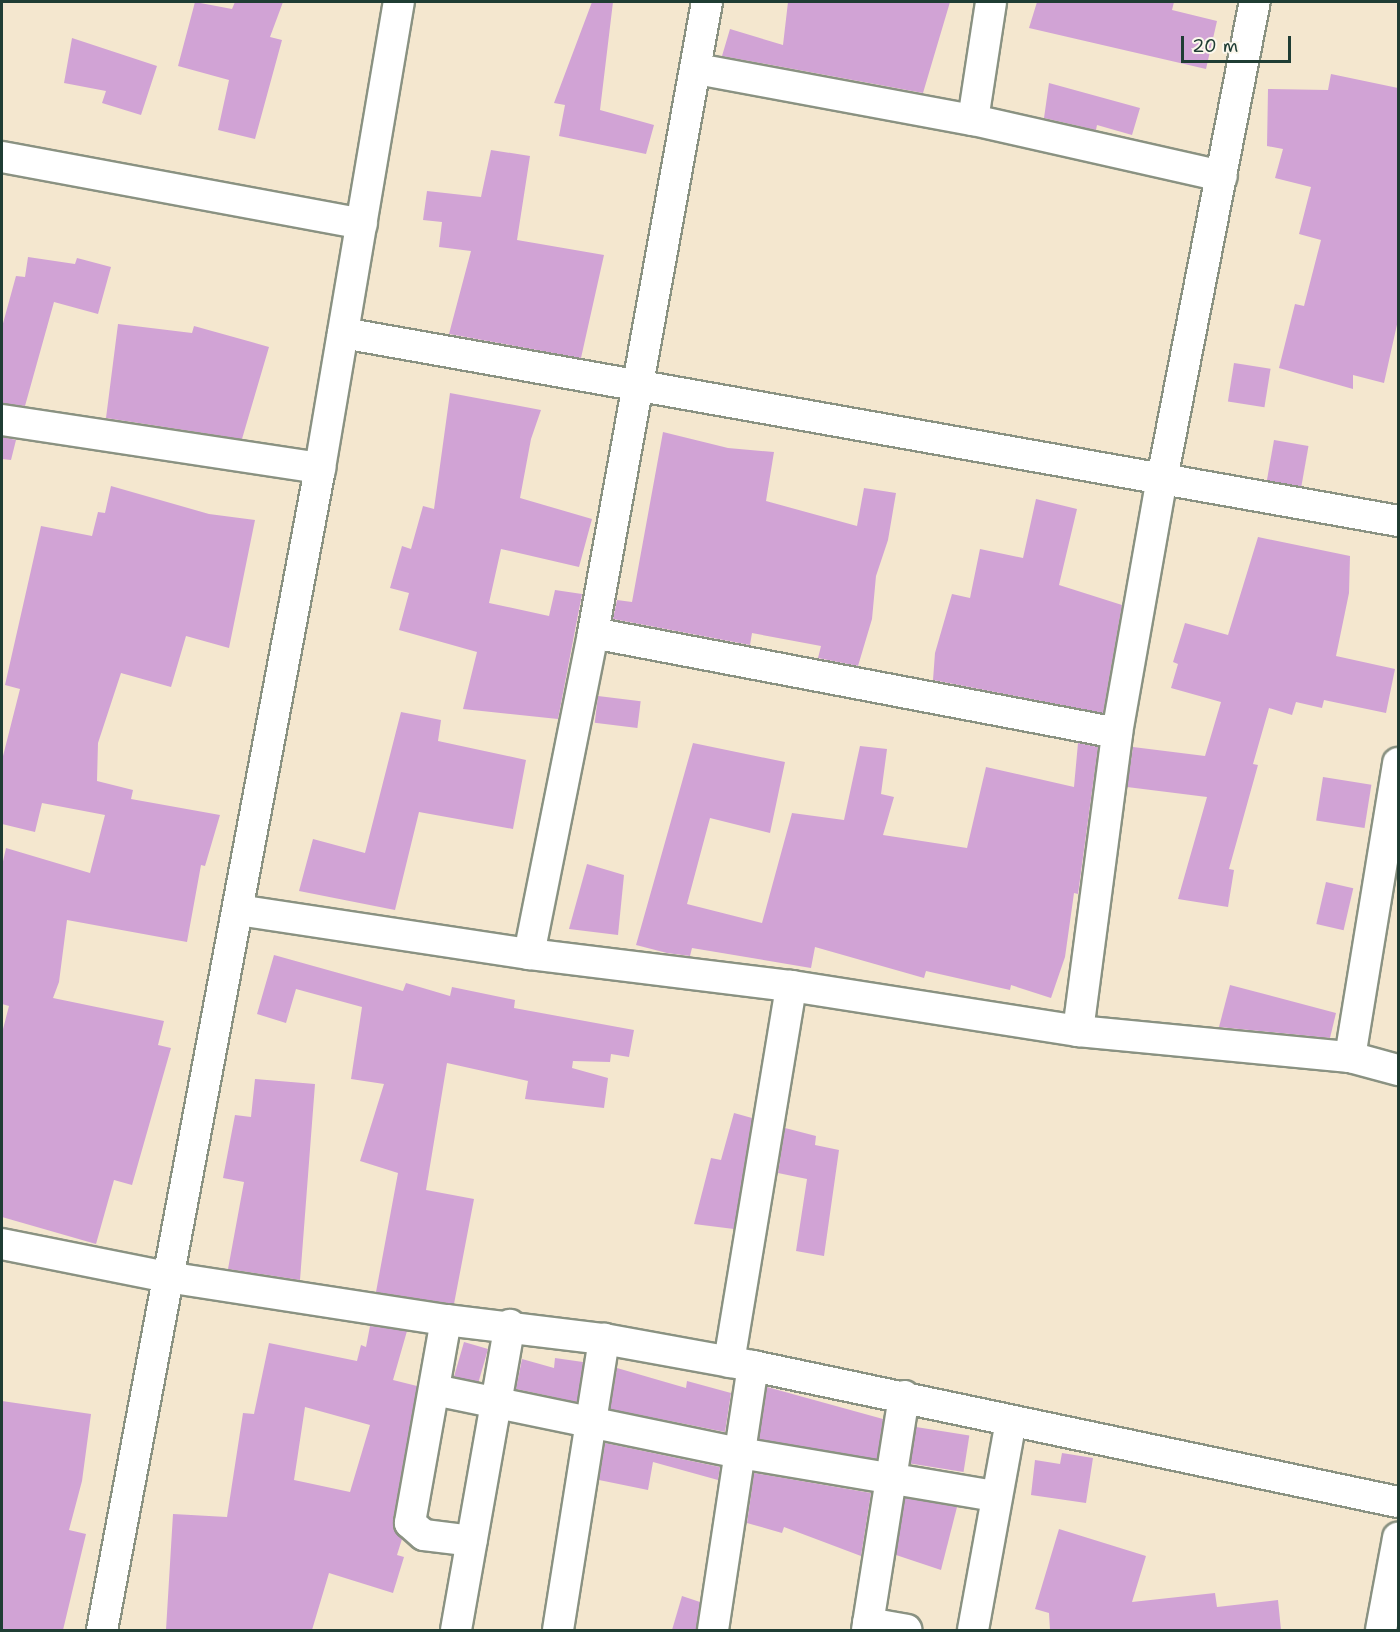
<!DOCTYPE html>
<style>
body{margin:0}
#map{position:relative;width:1400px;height:1632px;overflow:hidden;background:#f4e7cf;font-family:"Shantell Sans",sans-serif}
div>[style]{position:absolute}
.building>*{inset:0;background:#d1a3d5;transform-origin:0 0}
.roads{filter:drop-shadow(2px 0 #8a9282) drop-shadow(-2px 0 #8a9282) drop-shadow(0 2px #8a9282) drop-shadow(0 -2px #8a9282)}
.street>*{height:30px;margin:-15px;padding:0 15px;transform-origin:15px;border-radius:15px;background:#fff}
span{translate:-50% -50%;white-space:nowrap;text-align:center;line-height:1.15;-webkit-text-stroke:4.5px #fbf7ec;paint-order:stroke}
.frame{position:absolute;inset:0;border:3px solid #1f3d34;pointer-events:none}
.scale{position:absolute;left:1181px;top:36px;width:110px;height:27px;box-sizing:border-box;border:3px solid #1f3d34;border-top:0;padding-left:8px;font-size:18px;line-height:21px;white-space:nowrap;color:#1f3d34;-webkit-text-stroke:4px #fbf7ec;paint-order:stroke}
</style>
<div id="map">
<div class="building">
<div style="clip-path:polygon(195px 2px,232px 9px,235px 2px,283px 2px,270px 37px,282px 40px,255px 139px,218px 130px,229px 80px,178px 66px)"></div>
<div style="clip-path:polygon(592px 2px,613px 2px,600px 110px,654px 125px,646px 154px,559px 136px,565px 105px,554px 103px)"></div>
<div style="clip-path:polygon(788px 2px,950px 2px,923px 93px,722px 56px,730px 29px,783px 45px)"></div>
<div style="clip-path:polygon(1037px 2px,1174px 2px,1172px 10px,1217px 21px,1206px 69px,1029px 28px)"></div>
<div style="clip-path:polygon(72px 38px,157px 66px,141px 115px,102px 103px,106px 91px,64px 83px)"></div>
<div style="clip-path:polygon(1331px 74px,1398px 88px,1398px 320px,1384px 383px,1353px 375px,1353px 389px,1279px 368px,1295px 304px,1304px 306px,1321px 240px,1299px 234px,1311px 187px,1275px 178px,1283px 149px,1267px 146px,1268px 89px,1328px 90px)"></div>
<div style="clip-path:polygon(1049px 83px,1140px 108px,1132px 135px,1097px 125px,1096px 130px,1044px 118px)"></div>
<div style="clip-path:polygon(491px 150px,530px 156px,517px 240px,604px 255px,581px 358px,449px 334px,471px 251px,439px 247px,442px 222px,423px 220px,427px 191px,481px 197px)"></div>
<div style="clip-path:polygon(28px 257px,75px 264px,77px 258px,111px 267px,98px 314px,54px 302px,25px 406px,2px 403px,2px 327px,16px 276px,25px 277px)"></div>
<div style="clip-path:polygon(118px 324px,192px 333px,194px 326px,269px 347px,242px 439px,106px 418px)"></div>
<div style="left:1234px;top:363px;width:37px;height:39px;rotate:9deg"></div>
<div style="clip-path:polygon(450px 393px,541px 410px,531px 439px,520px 498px,592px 519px,579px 567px,501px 549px,489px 603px,549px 616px,555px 590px,582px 594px,558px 719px,463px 709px,477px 652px,399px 630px,409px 593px,390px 588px,402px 546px,411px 549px,423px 506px,434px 509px)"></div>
<div style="clip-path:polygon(663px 432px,728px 448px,774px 452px,766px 501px,857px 526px,864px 488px,896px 493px,888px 540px,876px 576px,872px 619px,858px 666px,818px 658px,821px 646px,752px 633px,750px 645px,613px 619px,617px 600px,632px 602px)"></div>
<div style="clip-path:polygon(2px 437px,16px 440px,11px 460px,2px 459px)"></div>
<div style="left:1274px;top:440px;width:35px;height:41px;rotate:10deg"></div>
<div style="clip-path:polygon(111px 486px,209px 514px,255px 520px,229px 648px,186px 636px,171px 687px,121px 673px,98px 743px,97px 781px,133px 790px,131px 799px,220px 815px,205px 866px,201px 865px,187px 942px,67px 920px,59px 982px,53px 998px,164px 1021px,158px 1045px,171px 1048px,132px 1185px,114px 1180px,96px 1244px,2px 1217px,2px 1033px,9px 1006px,2px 1004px,2px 866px,6px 848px,90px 873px,105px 815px,42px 803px,35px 832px,2px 824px,2px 760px,20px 689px,5px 685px,41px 526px,92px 536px,98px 512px,105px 513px)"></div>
<div style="clip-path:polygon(1036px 499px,1077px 509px,1059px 585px,1122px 605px,1103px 713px,933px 680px,935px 653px,952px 594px,970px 598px,980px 549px,1023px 558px)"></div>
<div style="clip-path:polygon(1258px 537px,1350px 556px,1349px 593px,1336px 656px,1395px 669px,1386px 713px,1324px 700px,1322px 708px,1296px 702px,1292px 715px,1269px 708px,1253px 764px,1258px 765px,1229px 869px,1234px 870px,1228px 907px,1178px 899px,1207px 797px,1127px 787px,1133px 747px,1205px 756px,1221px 702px,1171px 688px,1178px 664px,1173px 662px,1185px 623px,1228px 635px)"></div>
<div style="left:598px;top:696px;width:43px;height:27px;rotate:7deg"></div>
<div style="clip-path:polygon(401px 712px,441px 720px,438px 741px,526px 760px,513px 829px,419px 812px,395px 910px,299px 891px,313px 839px,365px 853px)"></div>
<div style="clip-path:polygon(693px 743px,785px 762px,770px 833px,710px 818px,687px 904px,762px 923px,792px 813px,844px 820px,860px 746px,887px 749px,881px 794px,894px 797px,883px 835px,967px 848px,986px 767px,1074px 787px,1078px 743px,1098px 747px,1078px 894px,1074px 893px,1065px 957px,1051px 998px,1011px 985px,1010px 990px,926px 971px,924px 978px,815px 947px,811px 968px,692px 948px,690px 956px,667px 953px,636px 945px)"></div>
<div style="left:1323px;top:777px;width:49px;height:44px;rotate:9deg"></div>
<div style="clip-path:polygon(587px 864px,624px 875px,618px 935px,569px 929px)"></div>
<div style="left:1326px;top:882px;width:28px;height:43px;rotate:13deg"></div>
<div style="clip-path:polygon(274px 955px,403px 991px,406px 983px,450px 996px,452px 987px,515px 1000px,514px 1008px,634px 1030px,629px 1057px,611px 1054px,610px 1062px,573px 1061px,572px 1068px,608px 1078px,604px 1108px,525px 1099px,528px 1081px,447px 1063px,426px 1190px,474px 1199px,454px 1304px,376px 1292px,398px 1173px,360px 1161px,384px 1084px,351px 1079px,362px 1007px,296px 989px,286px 1023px,257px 1014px)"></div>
<div style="clip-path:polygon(1230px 985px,1336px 1013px,1330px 1038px,1219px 1027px)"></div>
<div style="clip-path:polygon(255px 1079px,315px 1084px,300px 1280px,228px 1269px,244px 1182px,223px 1178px,235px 1115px,251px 1117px)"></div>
<div style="clip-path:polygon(734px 1113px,752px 1118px,734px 1229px,694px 1224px,711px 1158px,721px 1160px)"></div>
<div style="clip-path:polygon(785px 1128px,816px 1136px,815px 1145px,839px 1150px,824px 1256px,796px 1251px,807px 1179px,778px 1173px)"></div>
<div style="clip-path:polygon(evenodd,370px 1326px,407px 1331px,393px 1380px,417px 1386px,393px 1520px,394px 1529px,402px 1539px,397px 1555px,404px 1557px,393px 1593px,329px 1573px,312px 1630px,166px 1630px,173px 1514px,227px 1517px,243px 1413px,254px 1414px,269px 1343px,357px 1361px,361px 1345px,366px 1347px,370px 1326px,305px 1407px,370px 1425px,350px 1492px,294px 1480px,305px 1407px)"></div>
<div style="left:464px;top:1342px;width:25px;height:36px;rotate:16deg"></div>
<div style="clip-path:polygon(555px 1358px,583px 1362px,577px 1402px,516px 1389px,522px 1359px,554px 1368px)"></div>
<div style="clip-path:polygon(617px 1368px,686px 1388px,687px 1381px,731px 1393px,725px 1432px,610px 1409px)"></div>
<div style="clip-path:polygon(767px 1387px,883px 1419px,877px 1459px,759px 1439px)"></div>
<div style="clip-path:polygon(2px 1401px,91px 1414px,82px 1481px,69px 1530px,86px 1534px,63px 1630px,2px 1630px)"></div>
<div style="left:916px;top:1427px;width:54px;height:37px;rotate:9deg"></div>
<div style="clip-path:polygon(605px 1443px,720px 1467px,718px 1480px,653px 1462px,648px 1490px,599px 1480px)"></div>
<div style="clip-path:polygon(1062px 1453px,1093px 1458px,1086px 1503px,1031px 1495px,1035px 1460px,1060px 1464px)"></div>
<div style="clip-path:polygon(754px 1473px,871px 1493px,861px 1556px,784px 1527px,782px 1533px,747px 1523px)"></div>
<div style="clip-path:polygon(905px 1498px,957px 1507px,941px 1570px,896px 1555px)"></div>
<div style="clip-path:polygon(1059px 1529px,1146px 1556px,1132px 1602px,1215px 1593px,1217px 1607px,1278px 1600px,1281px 1630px,1050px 1630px,1049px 1613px,1035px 1609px)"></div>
<div style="clip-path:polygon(682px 1596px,700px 1602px,696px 1630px,672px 1630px)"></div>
</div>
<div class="roads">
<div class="street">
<div style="left:697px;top:69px;width:281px;rotate:10.5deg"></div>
<div style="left:973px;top:120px;width:255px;rotate:12.7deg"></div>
<div style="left:973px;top:120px;width:119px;rotate:-81.3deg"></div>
<div style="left:2px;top:157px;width:366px;rotate:10.5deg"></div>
<div style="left:343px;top:333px;width:1072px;rotate:10.1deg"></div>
<div style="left:2px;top:420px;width:322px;rotate:8.6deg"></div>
<div style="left:593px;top:633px;width:533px;rotate:10.8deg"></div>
<div style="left:238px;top:910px;width:294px;rotate:8.6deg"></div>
<div style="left:529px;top:954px;width:264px;rotate:7deg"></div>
<div style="left:791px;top:986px;width:291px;rotate:8.9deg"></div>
<div style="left:1078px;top:1031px;width:273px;rotate:5.5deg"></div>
<div style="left:1350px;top:1057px;width:50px;rotate:15.2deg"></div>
<div style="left:529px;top:954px;width:327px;rotate:-78.7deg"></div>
<div style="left:593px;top:633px;width:641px;rotate:-79.76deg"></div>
<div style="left:1078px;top:1031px;width:301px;rotate:-82.5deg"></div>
<div style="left:1117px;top:733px;width:258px;rotate:-80deg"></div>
<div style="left:1162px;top:479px;width:486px;rotate:-79deg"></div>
<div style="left:1350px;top:1057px;width:298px;rotate:-80.7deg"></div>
<div style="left:2px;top:1244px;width:168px;rotate:11.3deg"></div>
<div style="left:167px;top:1277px;width:282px;rotate:8.8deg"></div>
<div style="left:446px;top:1320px;width:159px;rotate:6.9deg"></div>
<div style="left:604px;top:1339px;width:151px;rotate:10.3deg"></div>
<div style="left:753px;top:1366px;width:659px;rotate:11.91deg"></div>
<div style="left:446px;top:1320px;width:206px;rotate:100.1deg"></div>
<div style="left:410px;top:1523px;width:18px;rotate:41deg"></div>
<div style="left:424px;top:1535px;width:48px;rotate:7.1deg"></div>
<div style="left:729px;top:1362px;width:381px;rotate:-80.6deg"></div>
<div style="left:435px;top:1390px;width:311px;rotate:11.7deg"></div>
<div style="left:740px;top:1453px;width:258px;rotate:9.6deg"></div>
<div style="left:868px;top:1623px;width:39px;rotate:10deg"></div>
<div style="left:102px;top:1630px;width:1182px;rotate:-79.37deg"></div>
<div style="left:320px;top:468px;width:473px;rotate:-80.4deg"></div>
<div style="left:456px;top:1630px;width:310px;rotate:-80deg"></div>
<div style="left:558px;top:1630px;width:295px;rotate:-81deg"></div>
<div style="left:713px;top:1630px;width:267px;rotate:-81.4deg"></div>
<div style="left:867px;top:1630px;width:237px;rotate:-81deg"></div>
<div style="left:973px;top:1630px;width:212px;rotate:-79.7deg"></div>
<div style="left:1381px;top:1630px;width:94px;rotate:-79.5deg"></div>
</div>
</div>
<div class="frame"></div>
<div class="scale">20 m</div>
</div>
